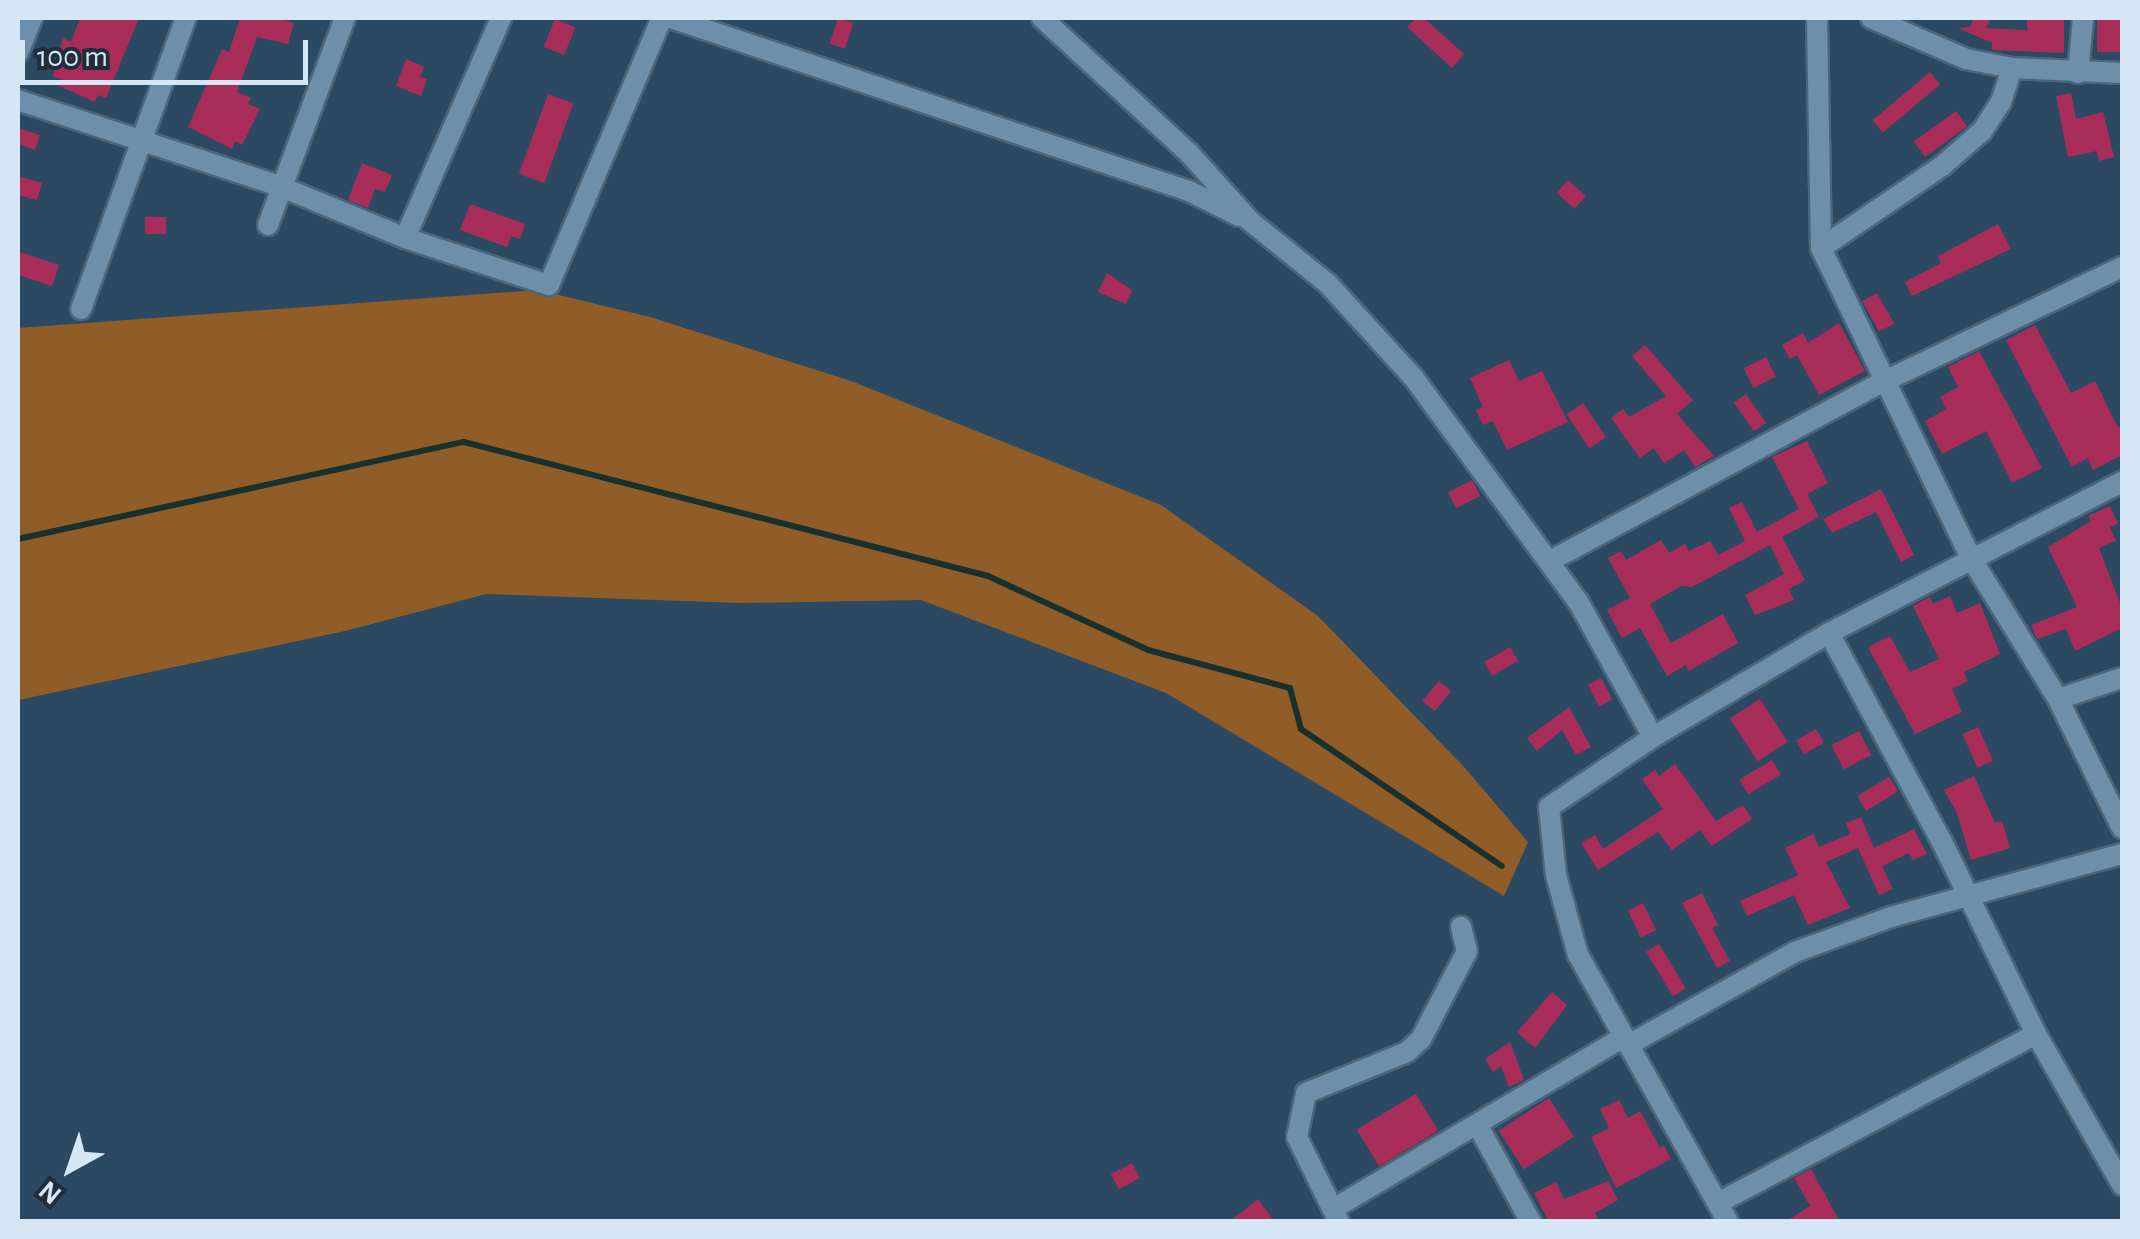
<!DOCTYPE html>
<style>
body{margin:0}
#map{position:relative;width:2140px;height:1239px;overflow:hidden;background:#2b4a62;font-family:"Alegreya Sans",sans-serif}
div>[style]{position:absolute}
.green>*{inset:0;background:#905d29}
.stream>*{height:6px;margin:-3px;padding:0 3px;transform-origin:3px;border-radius:3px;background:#18312e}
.building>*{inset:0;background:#a82e59;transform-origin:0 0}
.roads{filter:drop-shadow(2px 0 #4b667a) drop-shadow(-2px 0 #4b667a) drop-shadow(0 2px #4b667a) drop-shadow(0 -2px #4b667a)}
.street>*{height:20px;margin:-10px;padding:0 10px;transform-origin:10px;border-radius:10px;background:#6e8faa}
span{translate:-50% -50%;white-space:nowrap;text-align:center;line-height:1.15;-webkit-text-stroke:8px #212e3a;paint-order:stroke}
.frame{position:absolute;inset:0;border:20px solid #d5e6f5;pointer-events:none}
.north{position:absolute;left:20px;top:1119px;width:100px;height:100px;-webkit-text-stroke:8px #212e3a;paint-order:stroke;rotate:220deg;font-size:28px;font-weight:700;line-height:40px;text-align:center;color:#d5e6f5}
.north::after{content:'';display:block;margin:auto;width:35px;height:45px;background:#d5e6f5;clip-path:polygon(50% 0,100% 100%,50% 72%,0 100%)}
.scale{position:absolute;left:20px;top:40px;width:288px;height:45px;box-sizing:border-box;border:5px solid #d5e6f5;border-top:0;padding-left:12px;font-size:30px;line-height:35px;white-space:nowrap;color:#d5e6f5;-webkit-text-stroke:8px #212e3a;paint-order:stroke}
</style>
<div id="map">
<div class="green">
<div style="clip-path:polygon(538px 290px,650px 317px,851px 381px,1161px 505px,1318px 616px,1465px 768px,1528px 842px,1504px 896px,1166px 693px,921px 600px,741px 603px,486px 594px,345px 631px,18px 700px,18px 328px)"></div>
</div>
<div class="stream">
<div style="left:18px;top:539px;width:456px;rotate:-12.3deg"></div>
<div style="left:464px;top:442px;width:541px;rotate:14.34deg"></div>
<div style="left:988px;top:576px;width:176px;rotate:24.8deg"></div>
<div style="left:1148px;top:650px;width:147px;rotate:15deg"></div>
<div style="left:1290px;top:688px;width:42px;rotate:75deg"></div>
<div style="left:1301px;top:729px;width:243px;rotate:34.3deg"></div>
</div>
<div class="building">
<div style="clip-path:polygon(80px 18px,139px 18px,106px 98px,98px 95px,95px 102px,59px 86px,62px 80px,53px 76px,63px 38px,71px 42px)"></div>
<div style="clip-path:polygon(240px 18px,278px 18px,294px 23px,288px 44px,257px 37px,237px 92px,251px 98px,248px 104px,260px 109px,242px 145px,235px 141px,232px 149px,188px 127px,222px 49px,229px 52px)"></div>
<div style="left:838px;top:18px;width:16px;height:27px;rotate:18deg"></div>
<div style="clip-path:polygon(1416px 18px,1424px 18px,1464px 54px,1452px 68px,1407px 27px)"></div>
<div style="clip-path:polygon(1974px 18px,1991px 18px,1986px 28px,2027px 30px,2027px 18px,2064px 18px,2064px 53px,1992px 50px,1992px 43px,1958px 28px,1970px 27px)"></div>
<div style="left:2097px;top:18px;width:25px;height:34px"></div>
<div style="left:555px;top:19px;width:22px;height:30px;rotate:22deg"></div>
<div style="clip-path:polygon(406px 59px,424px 67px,420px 77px,427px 79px,421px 96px,396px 86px)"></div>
<div style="left:1930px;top:72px;width:16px;height:75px;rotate:50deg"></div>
<div style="clip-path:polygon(2071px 93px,2076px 119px,2103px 112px,2114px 157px,2099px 161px,2097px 151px,2068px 157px,2056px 96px)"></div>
<div style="left:548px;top:94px;width:27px;height:85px;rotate:20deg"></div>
<div style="left:1956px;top:111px;width:19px;height:52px;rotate:54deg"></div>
<div style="clip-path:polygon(18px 128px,40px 135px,35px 150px,18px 144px)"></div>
<div style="clip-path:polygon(362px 163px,392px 175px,385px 192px,375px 189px,368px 208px,348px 200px)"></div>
<div style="clip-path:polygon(18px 176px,42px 183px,37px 200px,18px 195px)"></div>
<div style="left:1568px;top:180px;width:24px;height:17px;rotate:42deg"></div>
<div style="clip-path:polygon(470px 204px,525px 224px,520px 239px,511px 236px,507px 247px,460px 230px)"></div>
<div style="left:145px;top:217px;width:21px;height:17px"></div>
<div style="clip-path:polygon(1998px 224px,2011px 249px,1912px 296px,1905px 282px,1941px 263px,1938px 256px)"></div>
<div style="clip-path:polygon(20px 252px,59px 265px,52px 286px,18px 275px)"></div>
<div style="clip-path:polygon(1107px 273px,1132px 290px,1126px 304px,1098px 292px)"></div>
<div style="left:1877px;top:293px;width:35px;height:17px;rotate:61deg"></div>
<div style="clip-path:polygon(1839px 323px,1865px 371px,1819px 395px,1797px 355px,1790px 359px,1782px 345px,1803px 333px,1808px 343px)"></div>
<div style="clip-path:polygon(2035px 325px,2071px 393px,2095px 381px,2118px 428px,2122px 426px,2122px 455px,2093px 470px,2088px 458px,2072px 467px,2006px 340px)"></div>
<div style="clip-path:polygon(1645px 345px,1693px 400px,1677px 414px,1714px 456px,1695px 467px,1684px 450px,1664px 463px,1654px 448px,1640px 458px,1611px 418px,1623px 409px,1629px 417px,1666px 396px,1632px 356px)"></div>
<div style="clip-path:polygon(1979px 351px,2042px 468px,2012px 483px,1986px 431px,1942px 454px,1925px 421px,1946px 409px,1940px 397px,1958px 387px,1948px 367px)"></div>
<div style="left:1766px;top:357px;width:22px;height:25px;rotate:63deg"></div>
<div style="clip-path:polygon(1509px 360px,1519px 381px,1542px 371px,1568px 422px,1507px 450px,1493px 421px,1483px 425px,1476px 410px,1483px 407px,1470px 378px)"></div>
<div style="left:1746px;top:394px;width:35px;height:15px;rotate:55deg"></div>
<div style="left:1583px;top:403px;width:41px;height:20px;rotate:56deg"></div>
<div style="clip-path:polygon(1807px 441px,1828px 483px,1807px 494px,1819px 517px,1782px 537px,1805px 580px,1789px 589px,1794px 600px,1755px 615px,1745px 595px,1784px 574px,1770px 545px,1692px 587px,1681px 586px,1650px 604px,1671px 643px,1723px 614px,1738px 643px,1689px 671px,1686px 665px,1667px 676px,1640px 628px,1622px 638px,1607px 610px,1630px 598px,1608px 558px,1621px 551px,1626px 560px,1661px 540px,1669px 553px,1685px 544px,1689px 551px,1710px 541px,1718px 555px,1745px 541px,1729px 508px,1742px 502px,1757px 532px,1799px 509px,1772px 457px)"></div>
<div style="left:1472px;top:480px;width:18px;height:27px;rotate:63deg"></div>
<div style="clip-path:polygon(1881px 489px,1914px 555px,1901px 562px,1876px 512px,1832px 533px,1823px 519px)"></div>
<div style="clip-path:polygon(2110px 506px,2118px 524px,2110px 527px,2116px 541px,2099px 548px,2122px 608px,2122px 628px,2075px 651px,2066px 629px,2037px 639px,2031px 625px,2077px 607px,2048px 547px,2091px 521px,2088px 516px)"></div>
<div style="clip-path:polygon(1950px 596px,1957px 613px,1980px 603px,2000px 654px,1964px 672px,1968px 681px,1952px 689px,1962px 712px,1915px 734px,1868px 647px,1890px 636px,1910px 672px,1939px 659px,1913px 606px,1930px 597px,1933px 604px)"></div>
<div style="left:1510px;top:647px;width:16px;height:30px;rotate:60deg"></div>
<div style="left:1601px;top:678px;width:24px;height:15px;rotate:62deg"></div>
<div style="left:1439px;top:681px;width:16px;height:26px;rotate:40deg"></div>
<div style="left:1760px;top:699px;width:51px;height:36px;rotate:57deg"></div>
<div style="clip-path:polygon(1569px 707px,1591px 747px,1576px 755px,1562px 730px,1537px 751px,1527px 738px)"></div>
<div style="left:1978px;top:727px;width:37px;height:17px;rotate:66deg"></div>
<div style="left:1816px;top:729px;width:16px;height:23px;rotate:60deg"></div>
<div style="left:1859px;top:731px;width:27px;height:31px;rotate:63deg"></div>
<div style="left:1772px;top:760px;width:17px;height:38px;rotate:59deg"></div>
<div style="clip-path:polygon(1675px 764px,1716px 821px,1743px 805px,1752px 819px,1712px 846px,1700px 830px,1672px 850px,1658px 832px,1598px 870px,1581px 843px,1595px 835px,1603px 849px,1663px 809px,1642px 779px,1655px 770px,1659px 776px)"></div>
<div style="clip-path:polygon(1974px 776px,1995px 823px,2002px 821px,2010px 848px,1971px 860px,1957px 813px,1944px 790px)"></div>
<div style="left:1889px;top:777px;width:17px;height:37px;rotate:59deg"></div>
<div style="clip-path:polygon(1861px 817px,1874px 848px,1914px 829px,1927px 854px,1913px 860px,1909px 853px,1882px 866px,1893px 889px,1879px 895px,1858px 848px,1826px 862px,1850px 908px,1808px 925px,1794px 895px,1747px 916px,1740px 901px,1798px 875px,1785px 848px,1813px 834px,1819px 847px,1850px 834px,1846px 823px)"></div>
<div style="clip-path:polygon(1702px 893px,1718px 925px,1712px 928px,1730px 961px,1717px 968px,1682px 903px)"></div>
<div style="left:1643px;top:903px;width:30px;height:17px;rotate:64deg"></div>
<div style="left:1659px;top:944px;width:52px;height:15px;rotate:59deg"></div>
<div style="clip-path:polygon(1552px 992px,1567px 1005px,1535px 1048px,1517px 1032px)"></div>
<div style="clip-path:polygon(1510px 1042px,1524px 1080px,1509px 1087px,1501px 1066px,1493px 1072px,1485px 1059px)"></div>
<div style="left:1416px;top:1094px;width:43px;height:69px;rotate:59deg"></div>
<div style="left:1549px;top:1098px;width:46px;height:60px;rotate:57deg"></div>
<div style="clip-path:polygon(1619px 1100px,1628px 1118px,1640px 1111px,1660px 1148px,1664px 1146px,1671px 1159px,1616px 1188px,1591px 1137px,1609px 1128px,1600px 1109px)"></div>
<div style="left:1132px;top:1163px;width:17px;height:24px;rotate:62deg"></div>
<div style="clip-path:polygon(1811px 1169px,1840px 1222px,1785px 1222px,1810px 1206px,1794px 1178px)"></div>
<div style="clip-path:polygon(1608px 1181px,1618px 1200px,1595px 1213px,1599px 1222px,1549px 1222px,1534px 1193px,1556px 1182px,1564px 1199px)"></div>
<div style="clip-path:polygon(1258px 1199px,1275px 1222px,1229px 1222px)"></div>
</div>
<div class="roads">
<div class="street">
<div style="left:671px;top:18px;width:546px;rotate:18.47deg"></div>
<div style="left:1189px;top:191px;width:56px;rotate:26.6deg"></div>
<div style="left:1042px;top:18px;width:200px;rotate:42.6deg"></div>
<div style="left:1189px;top:153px;width:91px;rotate:48.1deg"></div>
<div style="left:1250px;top:221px;width:100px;rotate:38.9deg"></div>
<div style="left:1328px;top:284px;width:126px;rotate:47.6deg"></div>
<div style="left:1413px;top:377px;width:280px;rotate:53.7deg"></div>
<div style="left:1579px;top:603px;width:153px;rotate:61.1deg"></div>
<div style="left:1817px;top:18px;width:230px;rotate:89deg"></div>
<div style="left:1871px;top:18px;width:103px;rotate:23.3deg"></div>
<div style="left:1966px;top:59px;width:47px;rotate:11.1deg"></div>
<div style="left:2012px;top:68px;width:110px;rotate:2.6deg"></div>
<div style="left:18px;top:53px;width:38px;rotate:-68deg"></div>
<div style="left:2012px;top:68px;width:36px;rotate:108deg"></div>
<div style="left:2001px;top:102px;width:35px;rotate:123deg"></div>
<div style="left:1982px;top:131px;width:53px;rotate:138.8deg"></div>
<div style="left:1942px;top:166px;width:146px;rotate:145.9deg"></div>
<div style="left:1821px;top:248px;width:344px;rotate:64.2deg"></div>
<div style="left:1971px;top:558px;width:166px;rotate:58.3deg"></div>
<div style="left:2058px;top:699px;width:144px;rotate:63.6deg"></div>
<div style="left:2078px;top:73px;width:55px;rotate:-84.8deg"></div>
<div style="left:18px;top:100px;width:275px;rotate:18.2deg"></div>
<div style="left:279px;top:186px;width:136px;rotate:22.4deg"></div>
<div style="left:405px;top:238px;width:151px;rotate:18.1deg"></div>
<div style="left:549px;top:285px;width:290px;rotate:-67.1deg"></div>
<div style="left:268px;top:225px;width:221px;rotate:-69.6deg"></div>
<div style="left:405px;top:238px;width:240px;rotate:-66.4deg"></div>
<div style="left:81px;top:309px;width:309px;rotate:-70.2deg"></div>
<div style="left:1550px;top:561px;width:378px;rotate:-28.3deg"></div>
<div style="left:1883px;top:382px;width:265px;rotate:-25.7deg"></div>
<div style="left:1829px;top:633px;width:238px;rotate:61.6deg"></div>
<div style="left:1942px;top:842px;width:214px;rotate:63.9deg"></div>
<div style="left:2036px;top:1034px;width:174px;rotate:60.3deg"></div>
<div style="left:2058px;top:699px;width:67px;rotate:-18.2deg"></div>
<div style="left:1628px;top:1045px;width:191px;rotate:-29.1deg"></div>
<div style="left:1795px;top:952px;width:102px;rotate:-20deg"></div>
<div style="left:1891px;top:917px;width:239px;rotate:-15.3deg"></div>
<div style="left:1478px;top:1126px;width:110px;rotate:61.1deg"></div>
<div style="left:1718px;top:1203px;width:360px;rotate:-28deg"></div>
<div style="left:1333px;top:1209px;width:338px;rotate:-30.6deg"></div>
<div style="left:1339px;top:1222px;width:95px;rotate:-116.3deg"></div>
<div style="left:1297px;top:1137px;width:45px;rotate:-78.4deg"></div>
<div style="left:1306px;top:1093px;width:109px;rotate:-22.1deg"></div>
<div style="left:1407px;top:1052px;width:19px;rotate:-43deg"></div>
<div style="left:1421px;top:1039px;width:99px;rotate:-62.4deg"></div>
<div style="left:1467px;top:951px;width:25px;rotate:-104deg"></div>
<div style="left:1728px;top:1222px;width:306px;rotate:-119.3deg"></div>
<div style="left:1578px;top:955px;width:83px;rotate:-105.4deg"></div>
<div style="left:1556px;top:875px;width:68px;rotate:-95.9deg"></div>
<div style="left:1549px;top:807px;width:125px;rotate:-33.9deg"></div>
<div style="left:1653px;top:737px;width:204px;rotate:-30.6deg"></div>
<div style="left:1829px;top:633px;width:330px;rotate:-27.3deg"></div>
</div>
</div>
<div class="frame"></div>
<div class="north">N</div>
<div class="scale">100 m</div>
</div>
